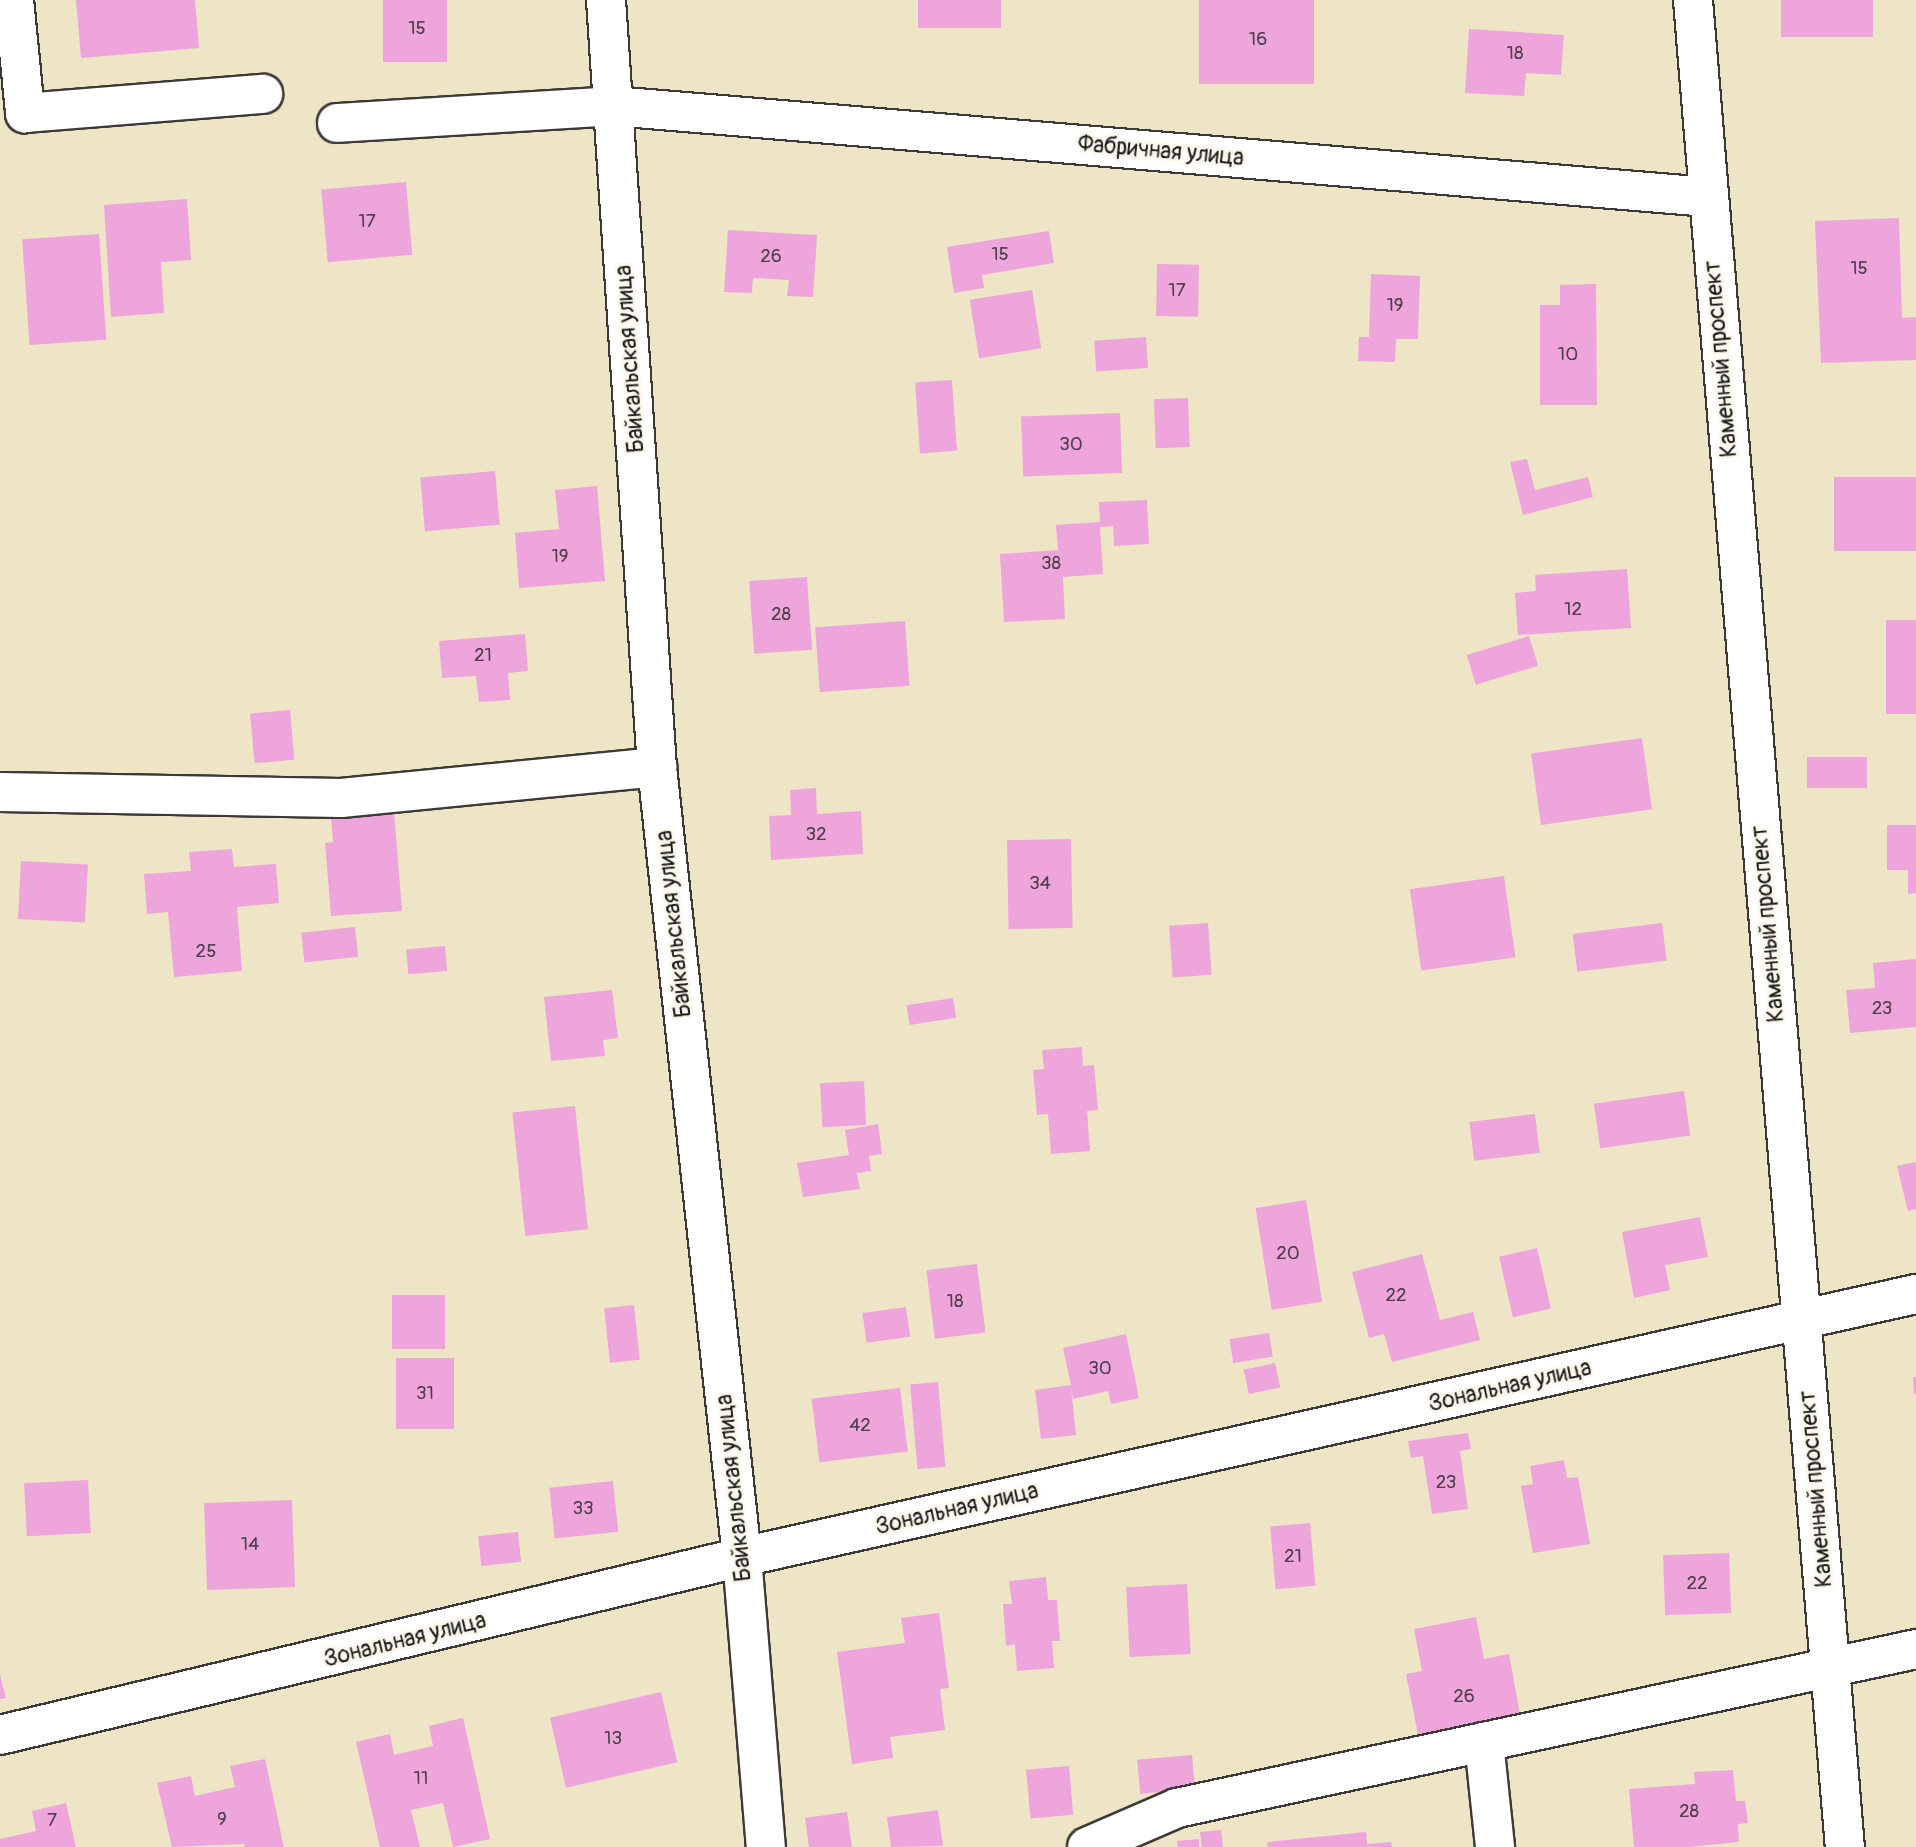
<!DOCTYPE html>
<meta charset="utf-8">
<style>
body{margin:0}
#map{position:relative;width:1916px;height:1847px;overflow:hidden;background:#eee4c6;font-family:Pangolin,sans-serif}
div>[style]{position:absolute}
.building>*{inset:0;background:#eda5dc;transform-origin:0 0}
.roads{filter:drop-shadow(2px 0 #3c3a36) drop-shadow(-2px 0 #3c3a36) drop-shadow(0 2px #3c3a36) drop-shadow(0 -2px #3c3a36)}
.minor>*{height:38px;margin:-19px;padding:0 19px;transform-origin:19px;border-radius:19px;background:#fff}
span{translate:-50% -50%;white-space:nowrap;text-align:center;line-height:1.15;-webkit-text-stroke:6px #fbf7ec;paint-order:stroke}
.number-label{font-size:19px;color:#503e4c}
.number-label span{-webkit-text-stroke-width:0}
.street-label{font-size:23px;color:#1c1c1c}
</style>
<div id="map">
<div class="building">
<div style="clip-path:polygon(76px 0,195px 0,199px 48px,81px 58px)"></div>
<div style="left:383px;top:0;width:64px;height:62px"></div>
<div style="left:918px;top:0;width:83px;height:28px"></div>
<div style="left:1199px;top:0;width:115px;height:84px"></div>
<div style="left:1781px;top:0;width:92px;height:37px"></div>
<div style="clip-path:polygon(1469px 29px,1564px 35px,1561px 75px,1526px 73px,1524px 96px,1465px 93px)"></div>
<div style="left:406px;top:182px;width:73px;height:85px;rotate:85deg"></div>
<div style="clip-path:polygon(187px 199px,191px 260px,161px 262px,164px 313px,111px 317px,104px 205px)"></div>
<div style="clip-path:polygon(1899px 218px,1902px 318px,1916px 317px,1916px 360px,1821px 363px,1815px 221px)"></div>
<div style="clip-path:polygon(728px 230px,817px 235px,813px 297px,787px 296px,789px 280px,753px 278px,752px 293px,724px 292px)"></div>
<div style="clip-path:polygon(1049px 231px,1054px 263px,982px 275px,984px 288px,954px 293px,947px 247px)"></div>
<div style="left:99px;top:234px;width:106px;height:77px;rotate:86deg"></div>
<div style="left:1157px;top:264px;width:42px;height:52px;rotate:1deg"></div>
<div style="clip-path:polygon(1371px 274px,1420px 276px,1418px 339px,1396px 339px,1395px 362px,1358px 361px,1359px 337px,1369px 337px)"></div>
<div style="clip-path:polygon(1596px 284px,1597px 405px,1540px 405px,1540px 305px,1560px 305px,1560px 285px)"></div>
<div style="left:1032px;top:290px;width:59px;height:63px;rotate:81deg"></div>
<div style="left:1146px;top:337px;width:31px;height:52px;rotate:86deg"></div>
<div style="left:952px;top:380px;width:71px;height:37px;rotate:86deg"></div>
<div style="left:1188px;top:398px;width:49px;height:34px;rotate:88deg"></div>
<div style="left:1120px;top:413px;width:60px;height:99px;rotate:88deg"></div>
<div style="clip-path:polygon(1527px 459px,1535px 490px,1588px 477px,1593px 497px,1523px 515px,1510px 462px)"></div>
<div style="left:495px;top:471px;width:54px;height:75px;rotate:85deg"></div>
<div style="left:1916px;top:477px;width:74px;height:82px;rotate:90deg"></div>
<div style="clip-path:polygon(597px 486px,605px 581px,519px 588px,515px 533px,559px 529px,555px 490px)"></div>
<div style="clip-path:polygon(1147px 500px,1149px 544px,1114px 546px,1113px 526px,1100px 527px,1103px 574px,1063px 577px,1065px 619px,1004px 622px,1000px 554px,1058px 550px,1056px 525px,1100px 522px,1099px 502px)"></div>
<div style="clip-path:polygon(1627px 569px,1631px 628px,1518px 635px,1515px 593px,1536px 591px,1535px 575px)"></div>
<div style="left:807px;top:577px;width:73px;height:58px;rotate:86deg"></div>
<div style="left:1886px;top:620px;width:30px;height:94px"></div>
<div style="left:905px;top:621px;width:65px;height:90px;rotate:86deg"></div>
<div style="clip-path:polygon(525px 634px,528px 671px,508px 673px,510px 700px,479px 702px,476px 676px,442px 678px,439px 641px)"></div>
<div style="left:1529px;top:636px;width:31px;height:65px;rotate:73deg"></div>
<div style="left:290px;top:710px;width:50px;height:40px;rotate:85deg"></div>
<div style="left:1642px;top:738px;width:72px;height:112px;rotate:82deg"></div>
<div style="left:1867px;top:757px;width:31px;height:60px;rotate:90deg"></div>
<div style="clip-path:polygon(816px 788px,817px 814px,861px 811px,863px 854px,771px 860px,769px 816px,791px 815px,790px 790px)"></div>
<div style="clip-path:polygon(394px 811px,402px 911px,331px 916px,325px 843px,333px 842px,331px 817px)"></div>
<div style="clip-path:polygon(1887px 825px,1916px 825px,1916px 893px,1908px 894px,1908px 870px,1887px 870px)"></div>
<div style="left:1071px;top:839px;width:89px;height:64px;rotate:89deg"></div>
<div style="clip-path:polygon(232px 849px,234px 867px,276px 864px,279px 903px,237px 907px,242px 971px,174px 977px,168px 912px,147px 914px,144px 874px,191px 871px,189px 852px)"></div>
<div style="left:21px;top:861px;width:67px;height:58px;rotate:3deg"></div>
<div style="left:1504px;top:876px;width:82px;height:95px;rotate:82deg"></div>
<div style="left:1208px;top:923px;width:52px;height:39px;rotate:86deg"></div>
<div style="left:1662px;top:923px;width:38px;height:90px;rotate:83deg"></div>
<div style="left:355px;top:927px;width:30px;height:54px;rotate:84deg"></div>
<div style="left:445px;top:946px;width:25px;height:39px;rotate:85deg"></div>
<div style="clip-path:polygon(1916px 959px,1916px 1027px,1850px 1033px,1846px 990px,1875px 988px,1873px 963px)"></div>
<div style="clip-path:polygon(612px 990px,618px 1038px,603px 1040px,605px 1056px,551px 1061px,544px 997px)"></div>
<div style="left:953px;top:998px;width:20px;height:47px;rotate:81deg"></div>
<div style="clip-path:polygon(1082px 1047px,1083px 1066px,1094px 1065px,1098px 1110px,1087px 1111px,1090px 1151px,1051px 1154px,1048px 1114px,1037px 1115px,1033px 1070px,1044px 1069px,1042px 1050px)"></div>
<div style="left:864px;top:1081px;width:44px;height:44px;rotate:87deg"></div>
<div style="left:1684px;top:1091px;width:45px;height:91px;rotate:82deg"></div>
<div style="left:575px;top:1106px;width:124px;height:63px;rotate:84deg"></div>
<div style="left:1535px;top:1114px;width:39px;height:66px;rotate:83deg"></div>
<div style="clip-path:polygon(878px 1124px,882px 1154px,869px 1156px,871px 1171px,857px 1173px,860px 1189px,803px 1197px,797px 1163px,849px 1155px,845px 1130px)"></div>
<div style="clip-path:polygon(1916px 1162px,1916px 1209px,1908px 1211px,1897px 1166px)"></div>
<div style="left:1306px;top:1200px;width:103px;height:51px;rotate:81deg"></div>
<div style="clip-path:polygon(1700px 1217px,1708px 1257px,1665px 1265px,1670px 1290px,1634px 1298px,1622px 1232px)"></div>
<div style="left:1537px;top:1248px;width:62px;height:39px;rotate:77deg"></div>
<div style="clip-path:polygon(1422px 1254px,1440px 1320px,1473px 1312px,1480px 1340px,1392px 1362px,1384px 1334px,1369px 1338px,1352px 1272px)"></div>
<div style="left:977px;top:1264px;width:69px;height:51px;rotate:83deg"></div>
<div style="left:445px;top:1295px;width:54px;height:53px;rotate:90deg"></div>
<div style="left:634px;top:1305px;width:55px;height:30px;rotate:84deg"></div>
<div style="left:906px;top:1307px;width:30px;height:44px;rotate:82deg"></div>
<div style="left:1269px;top:1333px;width:24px;height:40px;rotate:81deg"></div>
<div style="clip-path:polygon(1126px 1334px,1139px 1398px,1111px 1404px,1108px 1391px,1073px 1399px,1071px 1388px,1076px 1435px,1041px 1439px,1035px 1390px,1071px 1385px,1063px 1348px)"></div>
<div style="left:396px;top:1358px;width:58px;height:71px"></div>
<div style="left:1275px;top:1363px;width:25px;height:32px;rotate:78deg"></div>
<div style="clip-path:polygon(1913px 1377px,1916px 1377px,1916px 1394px,1914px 1394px)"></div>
<div style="left:938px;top:1382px;width:85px;height:28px;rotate:85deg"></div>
<div style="left:900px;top:1388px;width:64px;height:89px;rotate:83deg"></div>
<div style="clip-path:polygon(1468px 1433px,1471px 1449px,1460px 1451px,1468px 1509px,1432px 1514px,1423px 1456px,1411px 1458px,1408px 1441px)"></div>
<div style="clip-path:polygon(1564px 1460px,1567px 1478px,1578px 1477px,1590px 1544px,1533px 1553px,1521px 1486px,1533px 1484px,1530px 1466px)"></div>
<div style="left:88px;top:1480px;width:53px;height:64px;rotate:87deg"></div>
<div style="left:613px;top:1481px;width:51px;height:64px;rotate:84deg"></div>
<div style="left:292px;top:1500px;width:87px;height:88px;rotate:88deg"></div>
<div style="left:1310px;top:1523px;width:63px;height:40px;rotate:85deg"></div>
<div style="left:518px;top:1532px;width:30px;height:40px;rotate:84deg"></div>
<div style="left:1729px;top:1553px;width:60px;height:66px;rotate:88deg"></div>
<div style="clip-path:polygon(1046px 1577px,1048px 1600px,1057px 1600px,1060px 1641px,1052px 1641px,1054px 1668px,1017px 1671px,1015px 1644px,1006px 1646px,1003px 1604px,1012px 1604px,1009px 1581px)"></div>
<div style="left:1187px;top:1584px;width:70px;height:61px;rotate:87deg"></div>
<div style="clip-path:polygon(939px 1613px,949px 1688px,940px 1689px,945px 1730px,890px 1737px,893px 1758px,852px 1764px,837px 1652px,905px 1643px,901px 1618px)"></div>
<div style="clip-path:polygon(1476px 1617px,1484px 1659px,1509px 1654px,1521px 1720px,1419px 1739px,1406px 1674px,1422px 1671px,1414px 1629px)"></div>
<div style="clip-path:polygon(0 1675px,6px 1698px,0 1699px)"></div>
<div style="left:661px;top:1692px;width:72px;height:114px;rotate:77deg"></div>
<div style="clip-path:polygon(463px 1718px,490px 1839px,453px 1847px,443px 1803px,411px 1810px,420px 1847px,380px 1847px,356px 1742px,390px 1734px,394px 1755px,433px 1746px,429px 1726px)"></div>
<div style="left:1192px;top:1755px;width:34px;height:55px;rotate:85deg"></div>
<div style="clip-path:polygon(265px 1759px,284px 1847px,245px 1847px,244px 1844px,172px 1847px,157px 1783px,191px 1776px,195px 1796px,235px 1787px,230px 1766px)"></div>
<div style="left:1069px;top:1766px;width:49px;height:43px;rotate:85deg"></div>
<div style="clip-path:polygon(1733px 1770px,1736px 1801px,1745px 1801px,1748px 1823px,1738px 1824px,1739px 1842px,1689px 1847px,1634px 1847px,1629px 1789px,1695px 1784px,1694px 1772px)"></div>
<div style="clip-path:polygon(66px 1803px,76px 1847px,0 1847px,0 1839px,36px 1831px,32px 1811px)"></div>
<div style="clip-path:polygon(938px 1810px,943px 1846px,891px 1847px,887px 1817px)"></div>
<div style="clip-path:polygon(847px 1812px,852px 1847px,809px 1847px,805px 1818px)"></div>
<div style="clip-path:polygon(1221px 1830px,1223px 1847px,1202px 1847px,1200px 1832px)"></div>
<div style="clip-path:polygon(1366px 1832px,1367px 1844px,1391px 1842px,1392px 1847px,1268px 1847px,1267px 1842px)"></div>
<div style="clip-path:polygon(1199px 1839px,1199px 1847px,1178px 1847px,1177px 1841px)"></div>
</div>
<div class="roads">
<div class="minor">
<div style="left:14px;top:0;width:114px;rotate:84.4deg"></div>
<div style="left:25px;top:113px;width:239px;rotate:-4.6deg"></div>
<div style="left:606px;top:0;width:769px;rotate:86.2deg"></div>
<div style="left:657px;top:767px;width:795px;rotate:83.86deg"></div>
<div style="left:742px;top:1557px;width:291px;rotate:85.3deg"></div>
<div style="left:1693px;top:0;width:1853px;rotate:85.3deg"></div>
<div style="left:337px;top:123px;width:277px;rotate:-3.5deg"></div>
<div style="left:613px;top:106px;width:1099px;rotate:4.75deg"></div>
<div style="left:0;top:792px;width:341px;rotate:1deg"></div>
<div style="left:341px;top:798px;width:318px;rotate:-5.6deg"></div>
<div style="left:0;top:1735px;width:763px;rotate:-13.49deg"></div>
<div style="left:742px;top:1557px;width:1203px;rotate:-12.63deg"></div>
<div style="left:1484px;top:1742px;width:106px;rotate:84deg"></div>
<div style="left:1087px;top:1847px;width:98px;rotate:-23.4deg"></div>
<div style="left:1177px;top:1808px;width:756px;rotate:-12.14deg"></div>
</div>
</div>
<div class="number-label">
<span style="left:417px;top:29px">15</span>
<span style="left:1258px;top:40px">16</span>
<span style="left:1515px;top:54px">18</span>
<span style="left:367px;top:222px">17</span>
<span style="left:1000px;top:255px">15</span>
<span style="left:771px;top:257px">26</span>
<span style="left:1859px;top:269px">15</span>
<span style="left:1177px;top:291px">17</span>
<span style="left:1395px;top:306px">19</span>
<span style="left:1568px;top:355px">10</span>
<span style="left:1071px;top:445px">30</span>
<span style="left:560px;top:557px">19</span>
<span style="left:1051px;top:564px">38</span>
<span style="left:1573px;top:610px">12</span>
<span style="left:781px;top:615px">28</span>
<span style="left:483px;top:656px">21</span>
<span style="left:816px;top:835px">32</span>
<span style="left:1040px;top:884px">34</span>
<span style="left:206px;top:952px">25</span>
<span style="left:1882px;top:1009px">23</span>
<span style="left:1288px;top:1254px">20</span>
<span style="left:1396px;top:1296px">22</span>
<span style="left:955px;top:1302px">18</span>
<span style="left:1100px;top:1369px">30</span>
<span style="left:425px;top:1394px">31</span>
<span style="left:860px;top:1426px">42</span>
<span style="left:1446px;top:1483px">23</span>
<span style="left:583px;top:1509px">33</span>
<span style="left:250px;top:1545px">14</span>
<span style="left:1293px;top:1557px">21</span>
<span style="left:1697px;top:1584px">22</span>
<span style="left:1464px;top:1697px">26</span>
<span style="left:613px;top:1739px">13</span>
<span style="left:421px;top:1779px">11</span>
<span style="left:1689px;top:1812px">28</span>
<span style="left:222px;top:1820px">9</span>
<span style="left:52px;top:1821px">7</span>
</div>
<div class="street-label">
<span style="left:1161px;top:151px;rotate:5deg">Фабричная улица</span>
<span style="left:630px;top:359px;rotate:-94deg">Байкальская улица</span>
<span style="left:1721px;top:359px;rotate:-95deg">Каменный проспект</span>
<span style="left:674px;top:924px;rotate:-96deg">Байкальская улица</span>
<span style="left:1768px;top:924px;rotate:-95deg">Каменный проспект</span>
<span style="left:1510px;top:1386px;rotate:-13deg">Зональная улица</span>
<span style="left:734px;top:1488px;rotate:-96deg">Байкальская улица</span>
<span style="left:1816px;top:1489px;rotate:-95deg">Каменный проспект</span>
<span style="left:957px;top:1509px;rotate:-13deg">Зональная улица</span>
<span style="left:405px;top:1640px;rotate:-14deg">Зональная улица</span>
</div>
</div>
